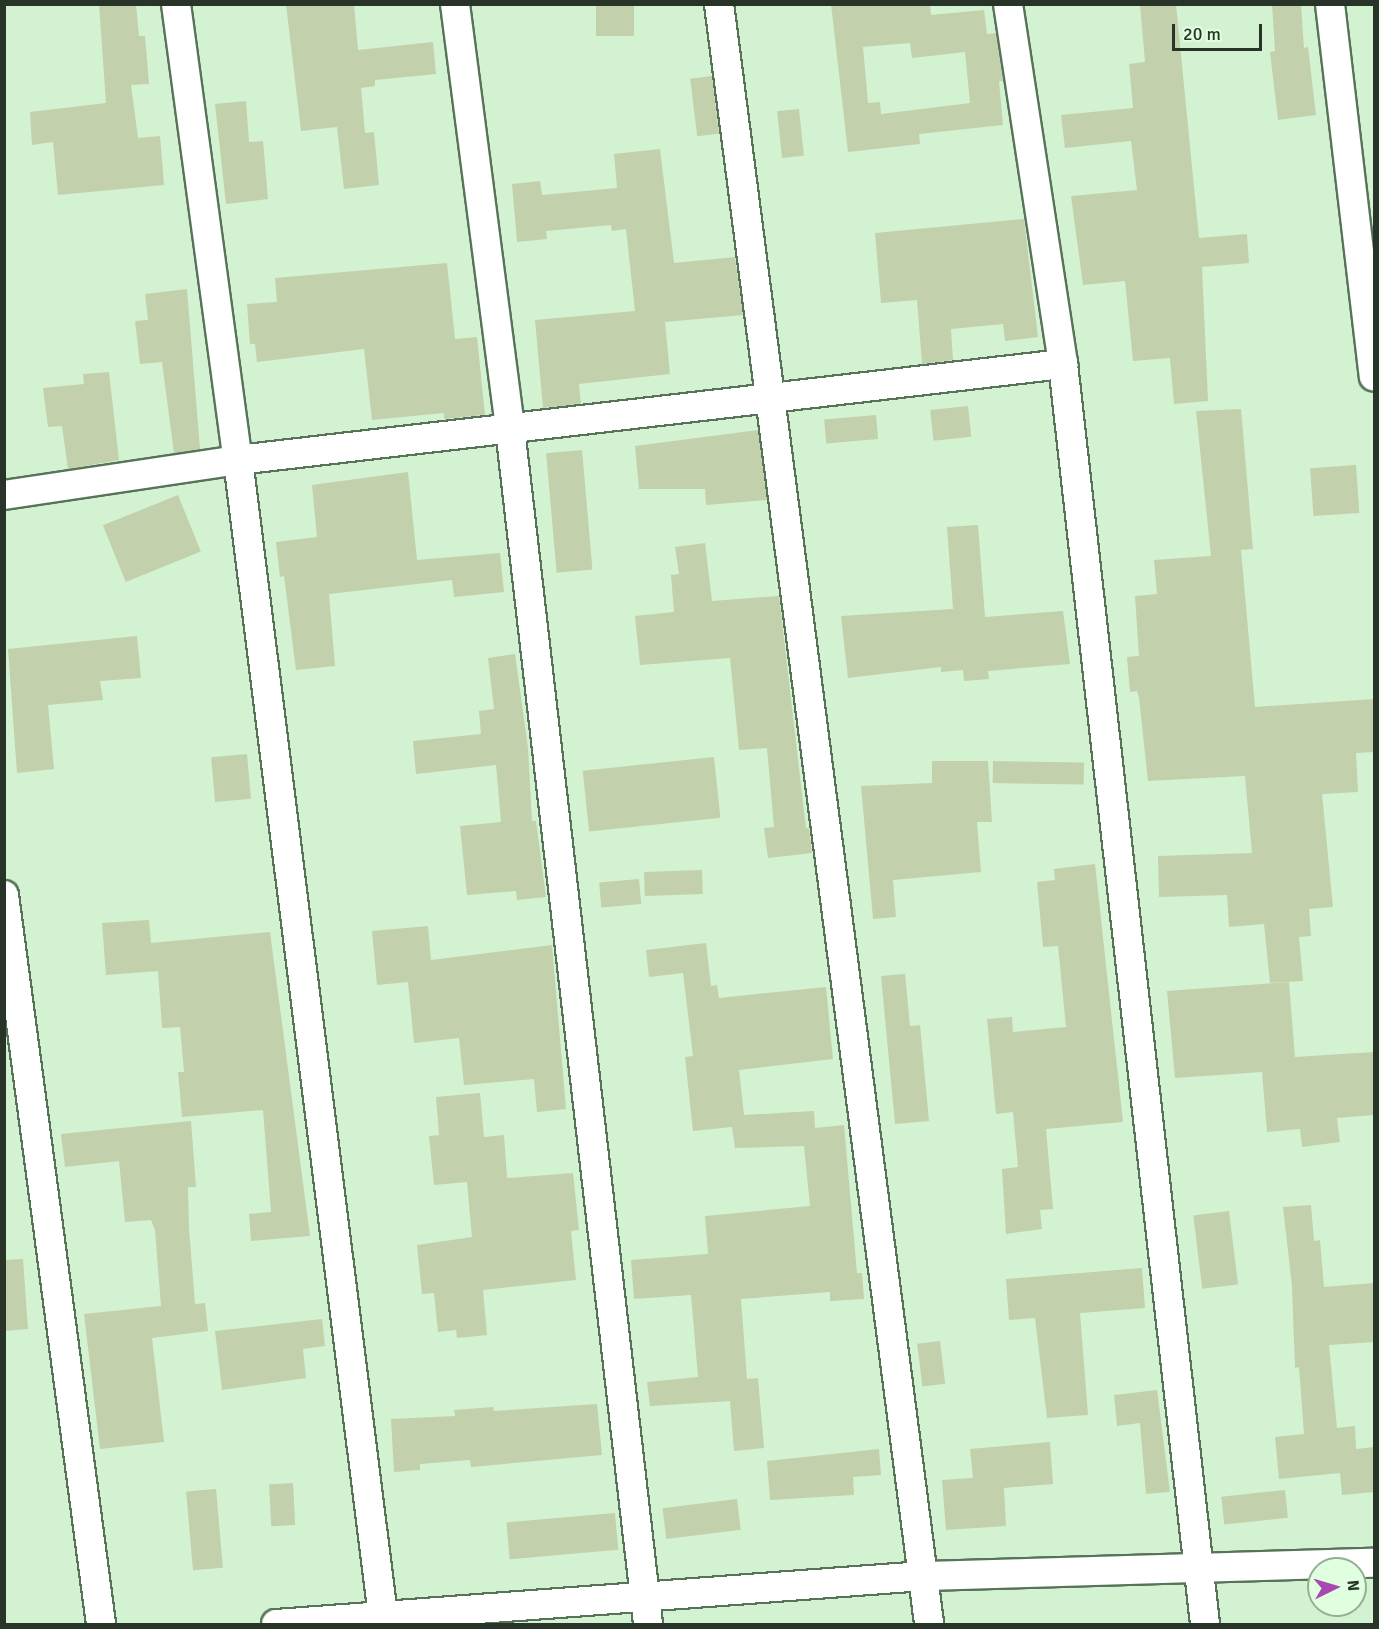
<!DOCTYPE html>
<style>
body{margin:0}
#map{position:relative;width:1379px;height:1629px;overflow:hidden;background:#d2f2d2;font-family:Signika,sans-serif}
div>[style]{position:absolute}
.building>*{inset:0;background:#c2d1ab;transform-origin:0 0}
.roads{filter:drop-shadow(2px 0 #577458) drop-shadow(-2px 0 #577458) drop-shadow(0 2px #577458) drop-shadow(0 -2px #577458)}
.minor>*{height:28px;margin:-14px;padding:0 14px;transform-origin:14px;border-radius:14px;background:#fff}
span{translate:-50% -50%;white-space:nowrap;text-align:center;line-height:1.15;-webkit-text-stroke:4.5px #dfffdf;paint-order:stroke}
.frame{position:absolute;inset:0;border:6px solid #283428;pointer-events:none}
.north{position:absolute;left:1307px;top:1557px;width:60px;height:60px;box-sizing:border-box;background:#dfffdf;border:2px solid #96ae96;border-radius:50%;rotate:85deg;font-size:16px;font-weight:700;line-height:24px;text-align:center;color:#283428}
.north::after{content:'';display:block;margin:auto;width:21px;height:27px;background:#a948b0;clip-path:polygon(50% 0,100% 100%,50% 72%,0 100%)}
.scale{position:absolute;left:1172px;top:24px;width:90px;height:27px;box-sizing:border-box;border:3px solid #283428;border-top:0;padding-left:8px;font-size:18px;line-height:21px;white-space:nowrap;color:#283428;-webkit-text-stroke:4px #dfffdf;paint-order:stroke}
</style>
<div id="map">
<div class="building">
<div style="clip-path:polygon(99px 4px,136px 4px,139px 36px,145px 36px,149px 84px,131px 85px,138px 138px,160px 136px,164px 185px,58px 195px,53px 142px,32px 145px,30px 112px,106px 103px)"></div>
<div style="clip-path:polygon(286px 4px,354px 4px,358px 50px,433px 42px,436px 74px,375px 80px,375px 86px,361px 88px,365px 133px,374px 132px,379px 185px,344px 189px,337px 127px,301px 131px)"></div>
<div style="left:596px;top:4px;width:38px;height:32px"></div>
<div style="clip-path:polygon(evenodd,831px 4px,930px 4px,931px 15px,984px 10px,987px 34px,996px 33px,1003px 81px,999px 81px,1003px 125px,919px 134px,920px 144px,848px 152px,831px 4px,910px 43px,912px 58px,965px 52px,970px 103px,881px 114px,880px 102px,868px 103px,863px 47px,910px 43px)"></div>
<div style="clip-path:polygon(1140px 4px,1176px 4px,1199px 238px,1247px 234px,1249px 263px,1202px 267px,1208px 401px,1174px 404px,1170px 358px,1133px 361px,1125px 281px,1083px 285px,1071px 196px,1137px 190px,1131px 141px,1065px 148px,1061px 115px,1133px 108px,1129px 64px,1145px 62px)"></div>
<div style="clip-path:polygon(1272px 4px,1301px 4px,1304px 48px,1308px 47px,1316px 115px,1278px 120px,1270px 52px,1275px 51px)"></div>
<div style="left:712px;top:76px;width:58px;height:22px;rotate:83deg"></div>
<div style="clip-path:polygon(246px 101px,249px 142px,263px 141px,268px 199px,226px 204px,215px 104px)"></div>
<div style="left:799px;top:109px;width:47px;height:22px;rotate:84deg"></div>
<div style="clip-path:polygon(660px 149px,674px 263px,735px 257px,743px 315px,665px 322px,670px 374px,579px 384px,581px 404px,543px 408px,535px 320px,635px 311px,626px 229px,612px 231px,611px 225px,546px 231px,547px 239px,517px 242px,512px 184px,540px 181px,542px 195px,617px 188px,614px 154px)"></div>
<div style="clip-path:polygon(1024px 219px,1038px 337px,1005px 341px,1003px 324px,951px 329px,953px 360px,922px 364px,917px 300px,881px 303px,875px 233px)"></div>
<div style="clip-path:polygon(447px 263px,455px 339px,477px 337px,485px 415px,444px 419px,444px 413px,372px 420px,364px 349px,257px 362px,255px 344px,250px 344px,247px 304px,277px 302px,275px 278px)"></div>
<div style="clip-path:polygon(187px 289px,200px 449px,174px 453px,162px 362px,140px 364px,135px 321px,148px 320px,145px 294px)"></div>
<div style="clip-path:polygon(109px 372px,119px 460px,68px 469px,62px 426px,48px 427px,43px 388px,84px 384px,83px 374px)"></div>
<div style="left:968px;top:406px;width:31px;height:38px;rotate:84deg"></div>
<div style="clip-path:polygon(1241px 409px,1253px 549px,1241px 550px,1255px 707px,1374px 699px,1374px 752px,1356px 753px,1358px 792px,1322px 794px,1333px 907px,1309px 909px,1311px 936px,1299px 937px,1303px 981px,1270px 983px,1264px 924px,1229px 927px,1227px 895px,1159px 897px,1158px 856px,1252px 853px,1245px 776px,1148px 781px,1139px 698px,1137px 691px,1130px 692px,1127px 657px,1139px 656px,1135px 596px,1157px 594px,1154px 560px,1211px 556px,1196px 411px)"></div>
<div style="left:876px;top:415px;width:24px;height:52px;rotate:85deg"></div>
<div style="clip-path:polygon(758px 430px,767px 500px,706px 505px,705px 489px,639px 489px,635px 446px)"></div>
<div style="left:582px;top:450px;width:120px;height:36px;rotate:85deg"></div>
<div style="left:1356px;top:465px;width:48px;height:46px;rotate:86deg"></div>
<div style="clip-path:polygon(408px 472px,417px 560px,500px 553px,504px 592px,454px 597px,452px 580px,329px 594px,335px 666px,296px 670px,284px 576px,280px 577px,276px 542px,317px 537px,312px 485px)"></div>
<div style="left:178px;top:495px;width:61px;height:81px;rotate:68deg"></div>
<div style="clip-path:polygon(978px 525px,985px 617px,1063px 611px,1070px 664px,988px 671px,989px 679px,964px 681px,963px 670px,941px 672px,941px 667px,848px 678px,841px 616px,953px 609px,947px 527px)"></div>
<div style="clip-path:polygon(705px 543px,712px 601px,779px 596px,806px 828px,809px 828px,812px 853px,768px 858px,764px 828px,774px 827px,767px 748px,739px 750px,730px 658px,640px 665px,635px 616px,674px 612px,671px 575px,679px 574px,675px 547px)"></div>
<div style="clip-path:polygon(137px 636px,141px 678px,100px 681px,103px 700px,48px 705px,54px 769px,17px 773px,8px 649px)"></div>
<div style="clip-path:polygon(515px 654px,528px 748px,532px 821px,536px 821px,546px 897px,517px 900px,516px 891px,467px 895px,460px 826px,501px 822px,496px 765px,416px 774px,413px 741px,481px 734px,479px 711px,494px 709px,488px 658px)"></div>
<div style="left:247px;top:754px;width:45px;height:36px;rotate:85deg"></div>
<div style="left:714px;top:757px;width:61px;height:132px;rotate:84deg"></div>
<div style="clip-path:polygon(932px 761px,988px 761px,992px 822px,977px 822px,981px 872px,893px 880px,896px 917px,873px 919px,861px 786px,932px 783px)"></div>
<div style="left:993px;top:761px;width:91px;height:22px;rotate:1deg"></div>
<div style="clip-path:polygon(1095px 864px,1123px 1122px,1046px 1129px,1053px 1209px,1040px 1210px,1042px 1229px,1006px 1234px,1002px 1169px,1018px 1167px,1013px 1112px,996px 1114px,987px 1019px,1012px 1017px,1013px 1032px,1066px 1027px,1058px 946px,1043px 947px,1037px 882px,1055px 880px,1054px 869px)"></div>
<div style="left:702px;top:870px;width:24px;height:58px;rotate:88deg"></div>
<div style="left:639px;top:879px;width:25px;height:40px;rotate:85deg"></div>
<div style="clip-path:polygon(149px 920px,151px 943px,270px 932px,310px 1236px,251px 1241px,249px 1214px,271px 1212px,263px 1110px,182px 1117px,178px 1072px,184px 1072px,180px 1027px,162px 1028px,158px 971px,106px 975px,102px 923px)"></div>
<div style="clip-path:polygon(428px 926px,431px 960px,552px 945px,566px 1109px,537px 1112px,534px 1079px,464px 1085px,459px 1038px,414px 1043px,408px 982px,377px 985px,372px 931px)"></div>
<div style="clip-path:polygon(706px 943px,711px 986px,717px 985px,719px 998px,826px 987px,833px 1059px,739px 1070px,744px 1115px,814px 1111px,815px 1128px,844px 1125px,857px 1273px,862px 1273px,864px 1299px,830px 1301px,830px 1292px,741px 1299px,747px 1379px,758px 1378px,764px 1448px,734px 1451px,730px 1401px,650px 1406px,647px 1382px,698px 1377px,691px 1295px,634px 1299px,631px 1260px,708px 1254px,705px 1216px,810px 1206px,804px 1146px,735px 1148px,732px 1127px,693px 1131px,685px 1057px,693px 1056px,683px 973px,649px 977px,646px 950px)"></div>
<div style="clip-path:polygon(905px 974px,910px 1026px,920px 1025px,929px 1121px,895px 1124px,881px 976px)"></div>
<div style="clip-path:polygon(1289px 982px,1295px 1057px,1374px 1052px,1374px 1115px,1337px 1118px,1340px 1142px,1302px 1147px,1300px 1129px,1267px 1132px,1262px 1072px,1175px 1078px,1167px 991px)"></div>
<div style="clip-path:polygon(480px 1093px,484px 1137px,504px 1135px,507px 1178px,573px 1173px,579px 1230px,571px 1231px,576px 1280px,483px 1290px,487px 1335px,457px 1338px,456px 1330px,438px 1332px,434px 1293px,422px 1294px,417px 1245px,472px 1237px,467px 1182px,434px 1185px,429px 1136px,439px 1135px,436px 1097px)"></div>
<div style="clip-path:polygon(191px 1121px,196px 1187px,188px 1187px,189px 1228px,195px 1304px,205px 1303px,208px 1331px,152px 1338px,164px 1442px,100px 1449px,84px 1314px,161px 1306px,155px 1230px,151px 1220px,125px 1222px,119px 1161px,65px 1167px,61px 1134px)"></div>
<div style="clip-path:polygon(1311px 1205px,1314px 1241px,1320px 1240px,1324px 1287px,1374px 1283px,1374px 1342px,1329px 1345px,1337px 1428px,1355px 1426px,1356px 1449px,1374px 1447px,1374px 1492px,1342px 1495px,1340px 1473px,1279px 1479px,1275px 1437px,1304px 1434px,1299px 1367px,1295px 1368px,1292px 1286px,1283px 1207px)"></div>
<div style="left:1229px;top:1211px;width:74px;height:36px;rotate:83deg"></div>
<div style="clip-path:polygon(23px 1259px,28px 1329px,4px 1331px,4px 1260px)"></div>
<div style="clip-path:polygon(1142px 1268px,1145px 1308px,1080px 1313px,1088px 1415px,1047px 1418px,1035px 1318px,1009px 1320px,1006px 1279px)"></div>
<div style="clip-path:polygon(322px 1319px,325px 1346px,303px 1349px,306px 1378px,222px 1390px,215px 1331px)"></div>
<div style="left:940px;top:1341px;width:43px;height:23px;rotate:83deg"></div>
<div style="clip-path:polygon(1157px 1390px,1170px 1492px,1146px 1494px,1140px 1423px,1117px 1426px,1114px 1395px)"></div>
<div style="clip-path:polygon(597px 1404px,602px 1455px,471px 1467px,470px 1460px,420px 1464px,420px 1470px,394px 1472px,391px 1419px,455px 1416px,454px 1410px,493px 1407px,494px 1411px)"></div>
<div style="clip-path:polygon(1050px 1442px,1053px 1484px,1004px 1488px,1006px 1526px,946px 1530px,942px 1480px,973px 1478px,970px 1449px)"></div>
<div style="clip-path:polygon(879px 1449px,881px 1475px,853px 1477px,854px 1495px,770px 1500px,767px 1461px)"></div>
<div style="left:293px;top:1483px;width:42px;height:24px;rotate:87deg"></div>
<div style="left:216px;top:1489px;width:79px;height:30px;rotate:85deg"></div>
<div style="left:1285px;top:1490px;width:28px;height:64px;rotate:84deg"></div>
<div style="left:737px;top:1499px;width:31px;height:75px;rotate:83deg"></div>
<div style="left:615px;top:1513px;width:37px;height:109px;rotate:85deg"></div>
</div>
<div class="roads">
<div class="minor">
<div style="left:176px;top:4px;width:460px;rotate:82.3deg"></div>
<div style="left:238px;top:460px;width:1173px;rotate:82.85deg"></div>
<div style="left:455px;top:4px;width:429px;rotate:82.6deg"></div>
<div style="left:510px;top:429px;width:1203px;rotate:83.41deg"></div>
<div style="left:719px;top:4px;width:1634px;rotate:82.61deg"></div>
<div style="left:1008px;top:4px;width:364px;rotate:81.3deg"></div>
<div style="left:1063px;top:364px;width:1268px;rotate:83.57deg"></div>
<div style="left:1330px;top:4px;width:375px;rotate:83.3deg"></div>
<div style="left:4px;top:495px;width:237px;rotate:-8.5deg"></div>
<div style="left:238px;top:460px;width:831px;rotate:-6.64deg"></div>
<div style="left:4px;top:895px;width:735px;rotate:82.42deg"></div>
<div style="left:276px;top:1624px;width:650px;rotate:-4.24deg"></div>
<div style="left:924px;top:1576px;width:450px;rotate:-1.7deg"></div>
</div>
</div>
<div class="frame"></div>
<div class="north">N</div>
<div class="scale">20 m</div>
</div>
